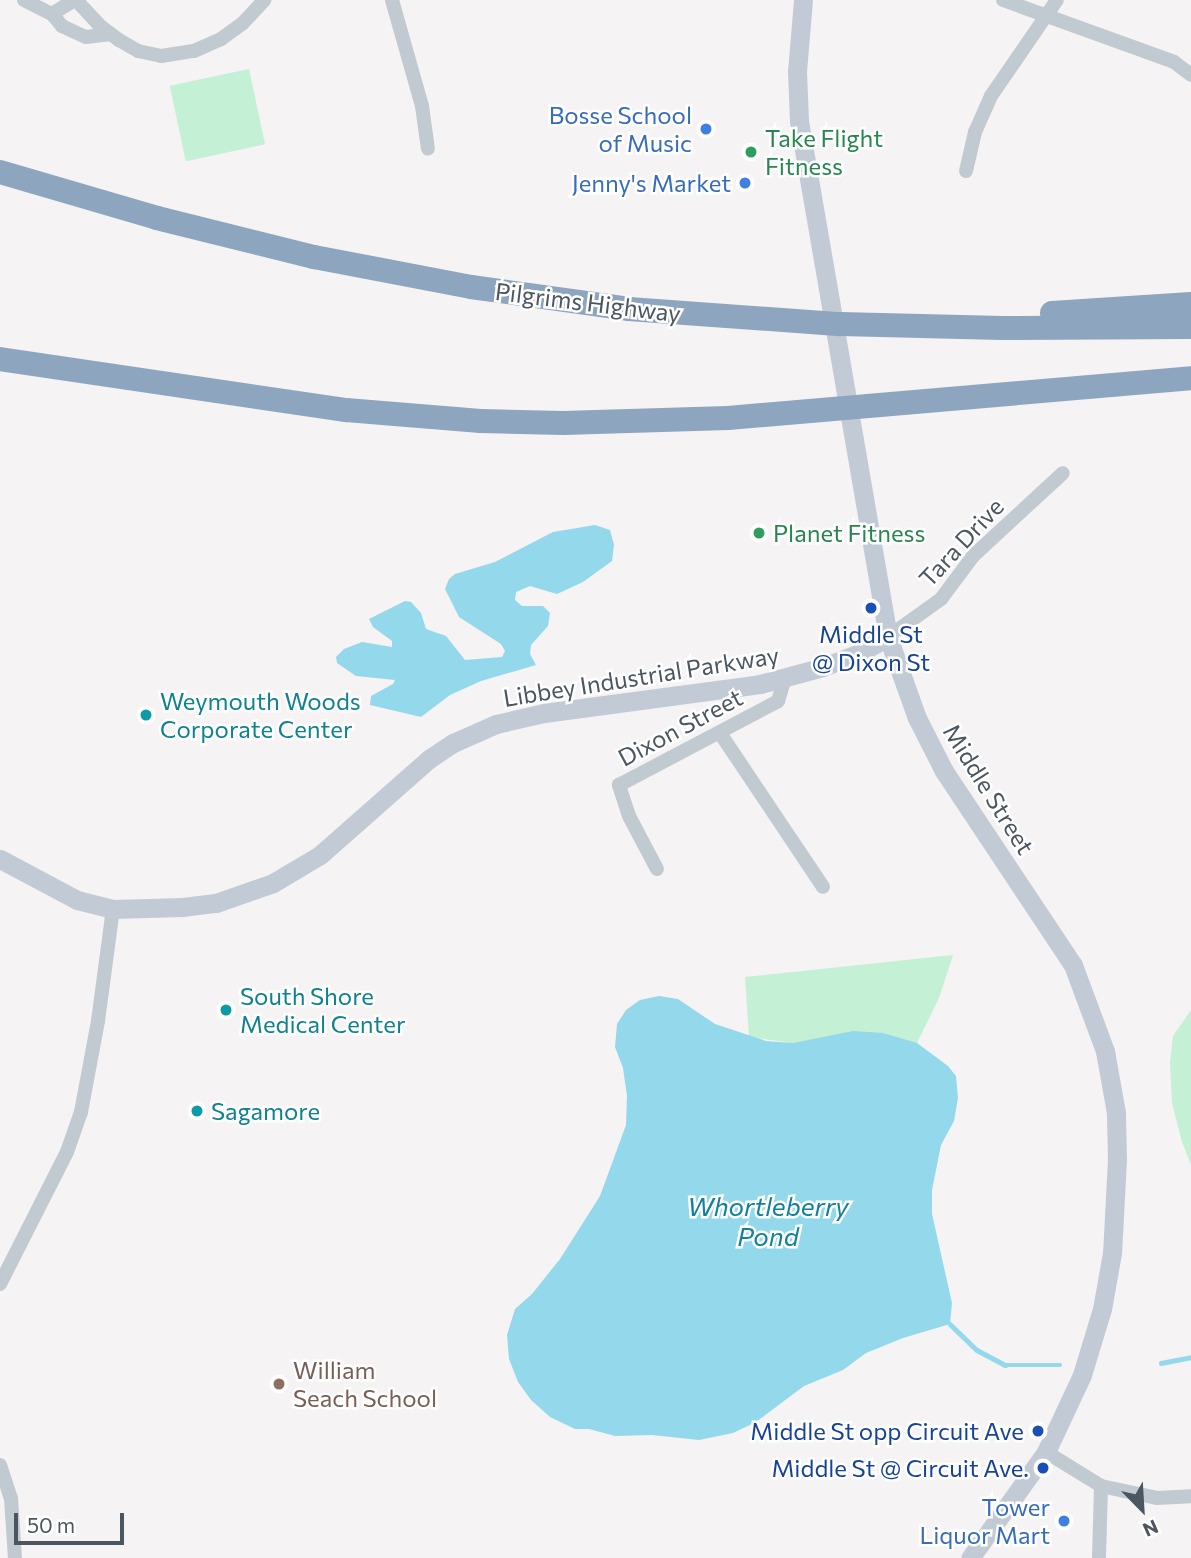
<!DOCTYPE html>
<style>
body{margin:0}
#map{position:relative;width:1191px;height:1558px;overflow:hidden;background:#f5f3f3;font-family:Commissioner,sans-serif}
div>[style]{position:absolute}
.green>*{inset:0;background:#c4f0d5;transform-origin:0 0}
.water>*{inset:0;background:#93d8eb}
.stream>*{height:4.5px;margin:-2.25px;padding:0 2.25px;transform-origin:2.25px;border-radius:2.25px;background:#93d8eb}
.street>*{height:14px;margin:-7px;padding:0 7px;transform-origin:7px;border-radius:7px;background:#c1cad1}
.secondary>*{height:19px;margin:-9.5px;padding:0 9.5px;transform-origin:9.5px;border-radius:9.5px;background:#c2cbd5}
.highway>*{height:24px;margin:-12px;padding:0 12px;transform-origin:12px;border-radius:12px;background:#8da5bf}
.dots>*{width:19px;height:19px;translate:-50% -50%;box-sizing:border-box;border:4px solid #fff;border-radius:50%}
span{translate:-50% -50%;white-space:nowrap;text-align:center;line-height:1.15;-webkit-text-stroke:5px #fff;paint-order:stroke}
.shop-label{font-size:24px;color:#366cbe}
.right{translate:-100% -50%;text-align:right}
.leisure-label{font-size:24px;color:#27864d}
.left{translate:0 -50%;text-align:left}
.street-label{font-size:24px;color:#4b5660}
.transit-label{font-size:24px;color:#164399}
.culture-label{font-size:24px;color:#0d838f}
.education-label{font-size:24px;color:#785e54}
.water-label{font-size:26px;color:#10809e;font-style:italic}
.north{position:absolute;left:1107px;top:1474px;width:70px;height:70px;-webkit-text-stroke:5px #fff;paint-order:stroke;rotate:156deg;font-size:19px;font-weight:700;line-height:28px;text-align:center;color:#4b5660}
.north::after{content:'';display:block;margin:auto;width:24px;height:32px;background:#4b5660;clip-path:polygon(50% 0,100% 100%,50% 72%,0 100%)}
.scale{position:absolute;left:14px;top:1513px;width:110px;height:32px;box-sizing:border-box;border:4px solid #4b5660;border-top:0;padding-left:9px;font-size:21px;line-height:24px;white-space:nowrap;color:#4b5660;-webkit-text-stroke:5px #fff;paint-order:stroke}
</style>
<div id="map">
<div class="green">
<div style="left:249px;top:69px;width:77px;height:81px;rotate:78deg"></div>
<div style="clip-path:polygon(953px 955px,939px 998px,917px 1043px,821px 1038px,793px 1043px,749px 1037px,745px 977px)"></div>
<div style="clip-path:polygon(1191px 1010px,1191px 1165px,1182px 1142px,1172px 1103px,1170px 1062px,1173px 1036px)"></div>
</div>
<div class="water">
<div style="clip-path:polygon(595px 525px,610px 530px,614px 545px,612px 561px,583px 582px,557px 594px,530px 586px,516px 592px,515px 600px,522px 606px,543px 606px,550px 613px,548px 626px,531px 645px,530px 654px,536px 665px,481px 681px,450px 695px,421px 717px,370px 705px,371px 696px,393px 684px,395px 680px,356px 676px,337px 663px,336px 657px,344px 649px,362px 642px,392px 647px,392px 641px,373px 627px,369px 619px,405px 601px,411px 602px,421px 613px,426px 629px,446px 636px,465px 660px,502px 657px,505px 651px,501px 644px,459px 617px,445px 589px,449px 579px,455px 574px,495px 562px,553px 532px)"></div>
<div style="clip-path:polygon(659px 996px,678px 999px,715px 1024px,766px 1041px,793px 1043px,853px 1031px,883px 1033px,917px 1043px,948px 1066px,956px 1076px,958px 1098px,954px 1121px,941px 1145px,932px 1190px,932px 1214px,952px 1303px,950px 1324px,903px 1338px,866px 1353px,843px 1370px,804px 1386px,756px 1422px,733px 1433px,699px 1440px,652px 1435px,615px 1436px,589px 1429px,575px 1429px,550px 1417px,531px 1400px,518px 1382px,509px 1359px,507px 1335px,515px 1309px,532px 1294px,560px 1259px,600px 1196px,626px 1125px,627px 1096px,623px 1068px,615px 1047px,617px 1024px,626px 1010px,640px 1000px)"></div>
</div>
<div class="stream">
<div style="left:950px;top:1324px;width:37px;rotate:44deg"></div>
<div style="left:977px;top:1350px;width:32px;rotate:28deg"></div>
<div style="left:1005px;top:1365px;width:55px"></div>
<div style="left:1161px;top:1363px;width:31px;rotate:-11deg"></div>
</div>
<div class="street">
<div style="left:24px;top:0;width:31px;rotate:27deg"></div>
<div style="left:52px;top:14px;width:16px;rotate:50deg"></div>
<div style="left:62px;top:26px;width:26px;rotate:25deg"></div>
<div style="left:86px;top:37px;width:25px;rotate:-7deg"></div>
<div style="left:76px;top:0;width:34px;rotate:47deg"></div>
<div style="left:99px;top:25px;width:25px;rotate:37deg"></div>
<div style="left:119px;top:40px;width:22px;rotate:30deg"></div>
<div style="left:138px;top:51px;width:24px;rotate:12deg"></div>
<div style="left:161px;top:56px;width:33px;rotate:-9deg"></div>
<div style="left:194px;top:51px;width:30px;rotate:-24deg"></div>
<div style="left:221px;top:39px;width:26px;rotate:-36deg"></div>
<div style="left:242px;top:24px;width:33px;rotate:-47deg"></div>
<div style="left:392px;top:0;width:110px;rotate:74.2deg"></div>
<div style="left:422px;top:106px;width:43px;rotate:82.1deg"></div>
<div style="left:1003px;top:0;width:182px;rotate:19.9deg"></div>
<div style="left:1174px;top:62px;width:21px;rotate:37deg"></div>
<div style="left:52px;top:14px;width:26px;rotate:-32deg"></div>
<div style="left:966px;top:171px;width:40px;rotate:-77deg"></div>
<div style="left:975px;top:132px;width:39px;rotate:-66deg"></div>
<div style="left:991px;top:96px;width:116px;rotate:-55.5deg"></div>
<div style="left:888px;top:637px;width:65px;rotate:-35.6deg"></div>
<div style="left:941px;top:599px;width:54px;rotate:-53.3deg"></div>
<div style="left:973px;top:556px;width:122px;rotate:-42.7deg"></div>
<div style="left:720px;top:733px;width:185px;rotate:56.2deg"></div>
<div style="left:657px;top:869px;width:60px;rotate:-117.8deg"></div>
<div style="left:629px;top:816px;width:33px;rotate:-108deg"></div>
<div style="left:619px;top:785px;width:180px;rotate:-27.8deg"></div>
<div style="left:778px;top:701px;width:24px;rotate:-73deg"></div>
<div style="left:0;top:1284px;width:148px;rotate:-63.1deg"></div>
<div style="left:67px;top:1152px;width:42px;rotate:-70.7deg"></div>
<div style="left:81px;top:1112px;width:93px;rotate:-79.4deg"></div>
<div style="left:98px;top:1021px;width:113px;rotate:-82.4deg"></div>
<div style="left:1046px;top:1452px;width:65px;rotate:31.7deg"></div>
<div style="left:1101px;top:1486px;width:57px;rotate:12.1deg"></div>
<div style="left:1157px;top:1498px;width:34px;rotate:-3deg"></div>
<div style="left:0;top:1465px;width:35px;rotate:72deg"></div>
<div style="left:11px;top:1498px;width:60px;rotate:86.2deg"></div>
<div style="left:1099px;top:1558px;width:72px;rotate:-88.4deg"></div>
</div>
<div class="secondary">
<div style="left:803px;top:0;width:71px;rotate:94.8deg"></div>
<div style="left:797px;top:71px;width:50px;rotate:87.7deg"></div>
<div style="left:799px;top:121px;width:524px;rotate:80.21deg"></div>
<div style="left:888px;top:637px;width:86px;rotate:70.3deg"></div>
<div style="left:917px;top:718px;width:59px;rotate:63deg"></div>
<div style="left:944px;top:771px;width:233px;rotate:56.4deg"></div>
<div style="left:1073px;top:965px;width:92px;rotate:69.6deg"></div>
<div style="left:1105px;top:1051px;width:63px;rotate:79.9deg"></div>
<div style="left:1116px;top:1113px;width:46px;rotate:88.8deg"></div>
<div style="left:1117px;top:1159px;width:94px;rotate:93deg"></div>
<div style="left:1112px;top:1253px;width:57px;rotate:100.1deg"></div>
<div style="left:1102px;top:1309px;width:69px;rotate:106.9deg"></div>
<div style="left:1082px;top:1375px;width:85px;rotate:115.1deg"></div>
<div style="left:1046px;top:1452px;width:130px;rotate:125.6deg"></div>
<div style="left:0;top:859px;width:87px;rotate:28deg"></div>
<div style="left:77px;top:900px;width:37px;rotate:14deg"></div>
<div style="left:113px;top:909px;width:69px;rotate:-1.7deg"></div>
<div style="left:182px;top:907px;width:34px;rotate:-7deg"></div>
<div style="left:216px;top:903px;width:60px;rotate:-19.3deg"></div>
<div style="left:273px;top:883px;width:55px;rotate:-30.8deg"></div>
<div style="left:320px;top:855px;width:145px;rotate:-41.4deg"></div>
<div style="left:429px;top:759px;width:29px;rotate:-34deg"></div>
<div style="left:453px;top:743px;width:47px;rotate:-23.8deg"></div>
<div style="left:496px;top:724px;width:49px;rotate:-12.9deg"></div>
<div style="left:544px;top:713px;width:218px;rotate:-7.6deg"></div>
<div style="left:760px;top:684px;width:65px;rotate:-15.1deg"></div>
<div style="left:823px;top:667px;width:39px;rotate:-21deg"></div>
<div style="left:859px;top:653px;width:33px;rotate:-29deg"></div>
</div>
<div class="highway">
<div style="left:0;top:172px;width:164px;rotate:16.3deg"></div>
<div style="left:157px;top:218px;width:162px;rotate:14deg"></div>
<div style="left:314px;top:257px;width:160px;rotate:10.8deg"></div>
<div style="left:471px;top:287px;width:160px;rotate:7.9deg"></div>
<div style="left:629px;top:309px;width:212px;rotate:4.1deg"></div>
<div style="left:840px;top:324px;width:162px;rotate:1.4deg"></div>
<div style="left:1002px;top:328px;width:189px;rotate:-0.3deg"></div>
<div style="left:1052px;top:313px;width:139px;rotate:-3.7deg"></div>
<div style="left:0;top:359px;width:350px;rotate:8.4deg"></div>
<div style="left:346px;top:410px;width:135px;rotate:4.7deg"></div>
<div style="left:481px;top:421px;width:82px;rotate:1.4deg"></div>
<div style="left:563px;top:423px;width:165px;rotate:-1.7deg"></div>
<div style="left:728px;top:418px;width:465px;rotate:-4.9deg"></div>
</div>
<div class="dots">
<div style="left:706px;top:129px;background:#3f7fe0"></div>
<div style="left:751px;top:152px;background:#2e9e5b"></div>
<div style="left:745px;top:183px;background:#3f7fe0"></div>
<div style="left:759px;top:533px;background:#2e9e5b"></div>
<div style="left:871px;top:608px;background:#1a4fb4"></div>
<div style="left:146px;top:715px;background:#0f9aa8"></div>
<div style="left:226px;top:1010px;background:#0f9aa8"></div>
<div style="left:197px;top:1111px;background:#0f9aa8"></div>
<div style="left:279px;top:1384px;background:#8d6e63"></div>
<div style="left:1038px;top:1431px;background:#1a4fb4"></div>
<div style="left:1043px;top:1468px;background:#1a4fb4"></div>
<div style="left:1064px;top:1521px;background:#3f7fe0"></div>
</div>
<div class="shop-label">
<span class="right" style="left:692px;top:129px">Bosse School<br>of Music</span>
<span class="right" style="left:731px;top:183px">Jenny's Market</span>
<span class="right" style="left:1050px;top:1521px">Tower<br>Liquor Mart</span>
</div>
<div class="leisure-label">
<span class="left" style="left:765px;top:152px">Take Flight<br>Fitness</span>
<span class="left" style="left:773px;top:533px">Planet Fitness</span>
</div>
<div class="street-label">
<span style="left:588px;top:302px;rotate:7deg">Pilgrims Highway</span>
<span style="left:961px;top:542px;rotate:-47deg">Tara Drive</span>
<span style="left:641px;top:676px;rotate:-9deg">Libbey Industrial Parkway</span>
<span style="left:680px;top:727px;rotate:-28deg">Dixon Street</span>
<span style="left:989px;top:789px;rotate:58deg">Middle Street</span>
</div>
<div class="transit-label">
<span style="left:871px;top:648px">Middle St<br>@ Dixon St</span>
<span class="right" style="left:1024px;top:1431px">Middle St opp Circuit Ave</span>
<span class="right" style="left:1029px;top:1468px">Middle St @ Circuit Ave.</span>
</div>
<div class="culture-label">
<span class="left" style="left:160px;top:715px">Weymouth Woods<br>Corporate Center</span>
<span class="left" style="left:240px;top:1010px">South Shore<br>Medical Center</span>
<span class="left" style="left:211px;top:1111px">Sagamore</span>
</div>
<div class="education-label">
<span class="left" style="left:293px;top:1384px">William<br>Seach School</span>
</div>
<div class="water-label">
<span style="left:768px;top:1221px">Whortleberry<br>Pond</span>
</div>
<div class="north">N</div>
<div class="scale">50 m</div>
</div>
